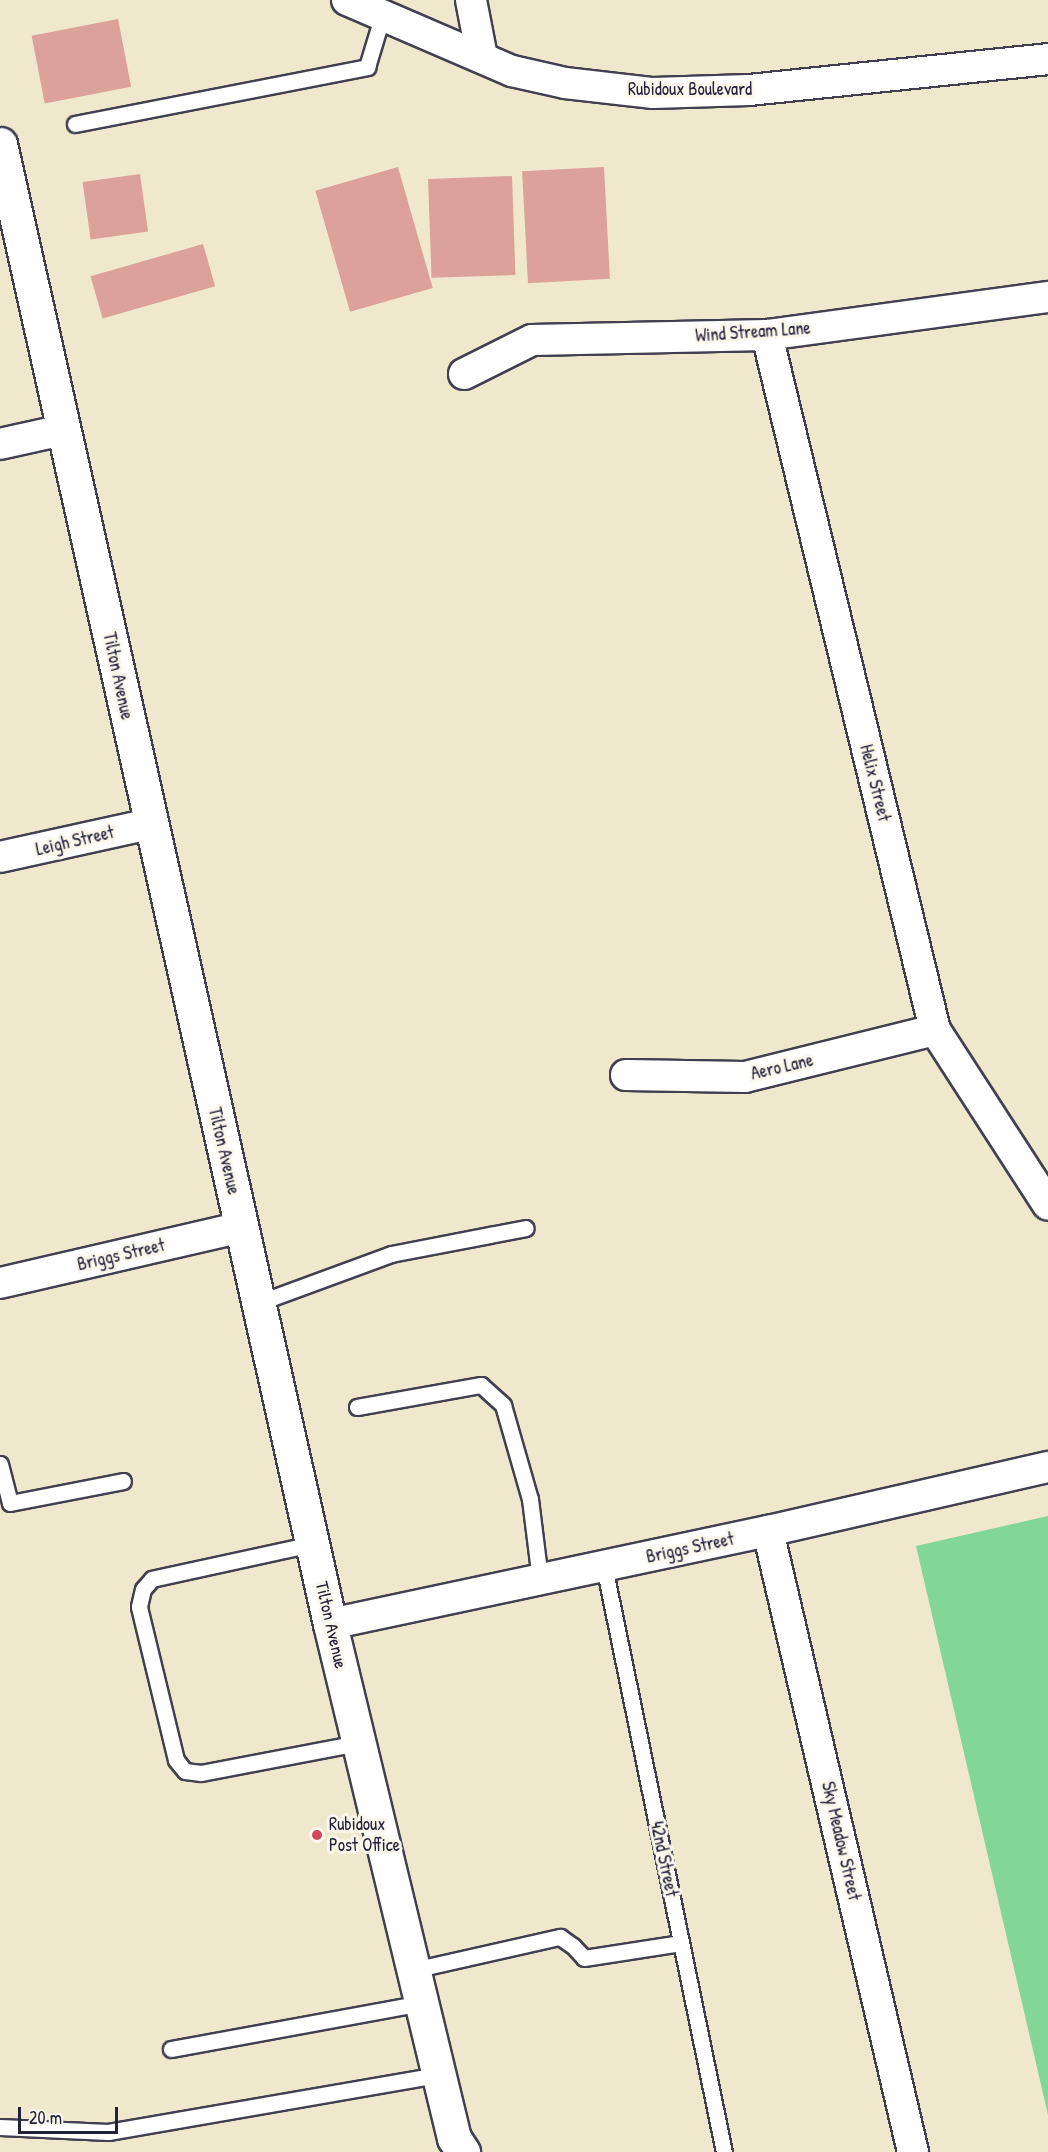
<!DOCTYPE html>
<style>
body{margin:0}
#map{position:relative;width:1048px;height:2152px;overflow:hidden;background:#f0e8cc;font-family:"Patrick Hand",sans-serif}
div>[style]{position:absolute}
.green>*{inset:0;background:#82d697}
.building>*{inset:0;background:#dca199;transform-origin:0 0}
.roads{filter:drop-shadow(2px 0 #414051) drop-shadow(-2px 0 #414051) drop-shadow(0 2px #414051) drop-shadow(0 -2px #414051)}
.lane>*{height:15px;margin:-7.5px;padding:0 7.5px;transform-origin:7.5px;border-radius:7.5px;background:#fff}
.street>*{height:30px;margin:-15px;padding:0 15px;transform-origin:15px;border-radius:15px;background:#fff}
.secondary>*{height:33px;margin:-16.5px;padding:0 16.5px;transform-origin:16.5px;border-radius:16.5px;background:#fff}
.dots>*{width:16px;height:16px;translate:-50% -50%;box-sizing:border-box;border:3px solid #fbf7ec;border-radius:50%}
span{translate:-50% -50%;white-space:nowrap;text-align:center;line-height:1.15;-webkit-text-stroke:6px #fbf7ec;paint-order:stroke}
.street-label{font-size:18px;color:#22223b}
.poi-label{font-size:18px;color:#22223b}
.left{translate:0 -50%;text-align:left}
.scale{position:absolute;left:18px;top:2107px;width:100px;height:27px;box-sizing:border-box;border:3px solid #22223b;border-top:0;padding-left:8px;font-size:18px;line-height:21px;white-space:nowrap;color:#22223b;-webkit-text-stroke:4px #fbf7ec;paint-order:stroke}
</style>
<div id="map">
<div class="green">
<div style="clip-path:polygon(1048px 1516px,1048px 2115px,916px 1546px)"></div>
</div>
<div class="building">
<div style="left:118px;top:19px;width:69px;height:88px;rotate:79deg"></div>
<div style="left:398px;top:167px;width:126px;height:86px;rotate:74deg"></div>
<div style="left:604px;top:167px;width:112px;height:82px;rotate:87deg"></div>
<div style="left:140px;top:174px;width:58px;height:58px;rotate:82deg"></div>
<div style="left:512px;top:176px;width:99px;height:84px;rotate:88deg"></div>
<div style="left:203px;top:244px;width:44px;height:117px;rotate:74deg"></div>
</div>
<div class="roads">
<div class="lane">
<div style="left:75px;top:124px;width:298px;rotate:-11deg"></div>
<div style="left:367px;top:67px;width:55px;rotate:-73.2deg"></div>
<div style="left:258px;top:1303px;width:142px;rotate:-20.2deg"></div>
<div style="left:391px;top:1254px;width:137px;rotate:-10.9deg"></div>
<div style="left:357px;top:1407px;width:126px;rotate:-10.1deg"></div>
<div style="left:481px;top:1385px;width:30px;rotate:42deg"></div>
<div style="left:503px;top:1405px;width:98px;rotate:74deg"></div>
<div style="left:530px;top:1499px;width:81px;rotate:82.9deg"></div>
<div style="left:0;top:1464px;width:40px;rotate:75.6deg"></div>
<div style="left:10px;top:1503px;width:115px;rotate:-11deg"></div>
<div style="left:312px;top:1544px;width:164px;rotate:167.7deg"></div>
<div style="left:152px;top:1579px;width:13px;rotate:132deg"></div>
<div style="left:143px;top:1589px;width:18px;rotate:103deg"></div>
<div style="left:139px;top:1607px;width:157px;rotate:76.4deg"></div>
<div style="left:176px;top:1760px;width:14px;rotate:51deg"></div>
<div style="left:185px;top:1771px;width:16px;rotate:7deg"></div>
<div style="left:201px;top:1773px;width:161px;rotate:-10.8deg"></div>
<div style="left:604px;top:1566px;width:598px;rotate:78.43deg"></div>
<div style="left:413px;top:1970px;width:151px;rotate:-12.7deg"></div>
<div style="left:560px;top:1937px;width:16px;rotate:35deg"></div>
<div style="left:573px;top:1946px;width:16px;rotate:47deg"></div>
<div style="left:584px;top:1958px;width:98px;rotate:-8.8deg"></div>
<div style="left:171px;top:2049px;width:254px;rotate:-10.4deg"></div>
<div style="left:0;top:2127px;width:108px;rotate:2.7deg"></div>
<div style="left:108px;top:2132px;width:335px;rotate:-9.8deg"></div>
</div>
<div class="street">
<div style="left:347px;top:0;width:180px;rotate:23.3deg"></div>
<div style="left:512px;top:71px;width:54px;rotate:12.8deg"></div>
<div style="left:565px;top:83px;width:89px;rotate:6.5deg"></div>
<div style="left:653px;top:93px;width:96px;rotate:-1.8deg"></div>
<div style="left:749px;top:90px;width:301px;rotate:-5.9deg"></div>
<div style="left:471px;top:0;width:58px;rotate:79.1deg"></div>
<div style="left:767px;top:335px;width:715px;rotate:76.41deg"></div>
<div style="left:935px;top:1030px;width:208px;rotate:57.1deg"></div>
<div style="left:464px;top:374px;width:76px;rotate:-26.6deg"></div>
<div style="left:532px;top:340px;width:235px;rotate:-1.2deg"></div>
<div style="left:767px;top:335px;width:284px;rotate:-7.7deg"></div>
<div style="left:0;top:444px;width:65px;rotate:-12.5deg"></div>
<div style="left:0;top:857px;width:154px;rotate:-12.4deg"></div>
<div style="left:626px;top:1075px;width:119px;rotate:1deg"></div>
<div style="left:745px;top:1077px;width:196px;rotate:-13.9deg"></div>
<div style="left:0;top:1283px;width:248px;rotate:-13deg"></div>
<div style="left:768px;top:1531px;width:638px;rotate:76.86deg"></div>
<div style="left:330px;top:1624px;width:448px;rotate:-12deg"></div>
<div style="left:768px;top:1531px;width:287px;rotate:-12.9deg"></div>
</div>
<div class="secondary">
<div style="left:0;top:144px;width:1516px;rotate:77.43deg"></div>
<div style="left:330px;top:1624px;width:529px;rotate:76.44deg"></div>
<div style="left:454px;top:2138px;width:17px;rotate:57deg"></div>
</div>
</div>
<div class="dots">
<div style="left:317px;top:1835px;background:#d1495b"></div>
</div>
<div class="street-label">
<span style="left:690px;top:89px">Rubidoux Boulevard</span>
<span style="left:753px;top:332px;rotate:-4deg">Wind Stream Lane</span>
<span style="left:118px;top:676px;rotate:78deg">Tilton Avenue</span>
<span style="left:875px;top:783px;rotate:76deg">Helix Street</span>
<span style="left:75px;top:841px;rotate:-13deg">Leigh Street</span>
<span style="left:782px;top:1067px;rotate:-13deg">Aero Lane</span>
<span style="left:224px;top:1151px;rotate:77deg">Tilton Avenue</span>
<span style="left:121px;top:1255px;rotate:-13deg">Briggs Street</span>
<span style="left:690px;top:1548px;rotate:-12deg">Briggs Street</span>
<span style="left:331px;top:1625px;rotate:77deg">Tilton Avenue</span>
<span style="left:841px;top:1841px;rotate:77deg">Sky Meadow Street</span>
<span style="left:664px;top:1859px;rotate:78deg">42nd Street</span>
</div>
<div class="poi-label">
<span class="left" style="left:329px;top:1835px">Rubidoux<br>Post Office</span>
</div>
<div class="scale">20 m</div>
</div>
